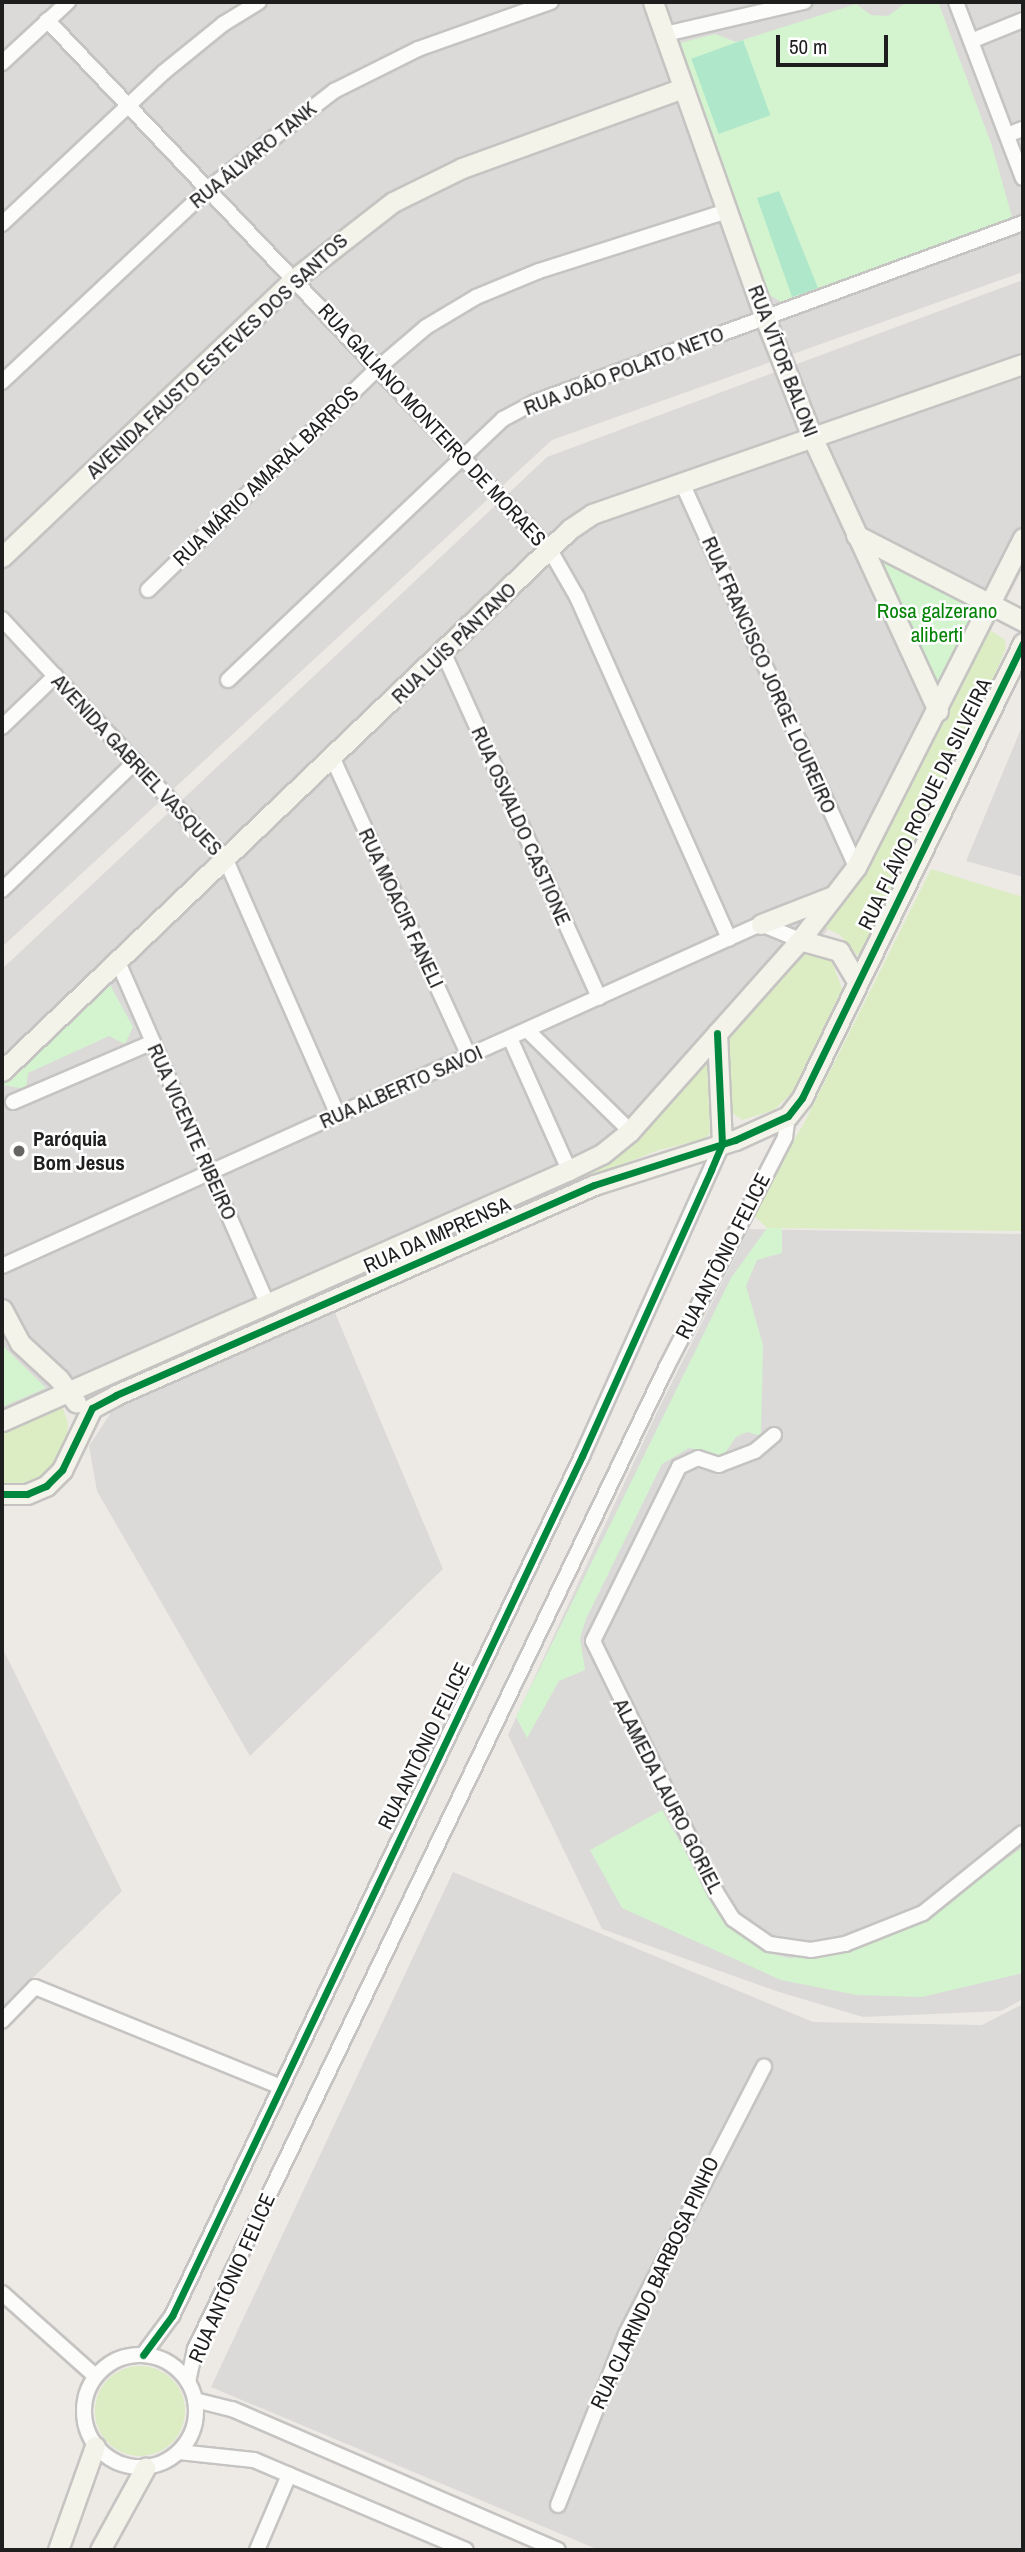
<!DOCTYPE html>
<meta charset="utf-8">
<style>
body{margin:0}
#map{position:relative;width:1025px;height:2552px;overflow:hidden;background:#edeae6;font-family:"Archivo Narrow",sans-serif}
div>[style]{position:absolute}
.residential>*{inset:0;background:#dcdad8}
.religious>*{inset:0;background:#dbdad8;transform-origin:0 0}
.grass>*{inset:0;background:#dcecc3}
.round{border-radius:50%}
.park>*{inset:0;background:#d3f4cf}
.pitch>*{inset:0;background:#afe7ca;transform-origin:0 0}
.roads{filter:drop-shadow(2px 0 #c5c4c2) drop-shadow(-2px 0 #c5c4c2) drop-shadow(0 2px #c5c4c2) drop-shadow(0 -2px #c5c4c2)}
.street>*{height:14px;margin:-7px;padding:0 7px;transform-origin:7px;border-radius:7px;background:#fcfcfb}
.street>.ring{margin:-7px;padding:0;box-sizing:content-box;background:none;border:14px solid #fcfcfb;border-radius:50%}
.secondary>*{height:19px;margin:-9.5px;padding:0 9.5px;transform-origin:9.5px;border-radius:9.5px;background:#f4f3e9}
.cycleway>*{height:7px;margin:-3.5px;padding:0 3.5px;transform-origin:3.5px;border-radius:3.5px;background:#00873e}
.dots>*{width:19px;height:19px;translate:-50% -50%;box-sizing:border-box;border:4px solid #fff;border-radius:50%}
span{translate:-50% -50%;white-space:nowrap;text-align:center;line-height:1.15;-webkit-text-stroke:5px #fff;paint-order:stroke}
.street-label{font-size:21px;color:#1e1e1e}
.park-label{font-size:21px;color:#048306}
.poi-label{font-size:21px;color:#1e1e1e;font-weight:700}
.left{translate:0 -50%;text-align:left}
.frame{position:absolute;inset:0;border:4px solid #1e1e1e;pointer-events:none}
.scale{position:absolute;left:776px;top:35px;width:112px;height:32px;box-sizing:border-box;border:4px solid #1e1e1e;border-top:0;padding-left:9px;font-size:21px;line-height:24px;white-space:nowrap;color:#1e1e1e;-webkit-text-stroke:5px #fff;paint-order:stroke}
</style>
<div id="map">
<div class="residential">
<div style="clip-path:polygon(2px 2px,1023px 2px,1023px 272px,552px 440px,2px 947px)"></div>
<div style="clip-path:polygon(1023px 280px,1023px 568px,847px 907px,647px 1144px,2px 1430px,2px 969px,547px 457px)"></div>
<div style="clip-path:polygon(1023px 724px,1023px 877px,966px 861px)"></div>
<div style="clip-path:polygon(749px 1229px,1023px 1234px,1023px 1999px,1001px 2011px,863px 2017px,779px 1992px,602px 1929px,508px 1735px,658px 1410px)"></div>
<div style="clip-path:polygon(333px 1308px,443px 1569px,250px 1756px,97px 1491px,89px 1446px,118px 1402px)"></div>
<div style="clip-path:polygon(2px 1647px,122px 1891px,2px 2008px)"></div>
<div style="clip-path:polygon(453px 1872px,813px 2022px,982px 2025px,1023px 2004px,1023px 2550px,599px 2550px,211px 2387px)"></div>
</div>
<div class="religious">
<div style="left:109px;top:1036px;width:16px;height:89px;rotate:35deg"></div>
</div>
<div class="grass">
<div style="clip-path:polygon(988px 629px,1005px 640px,1006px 648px,950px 780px,859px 957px,840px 935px,819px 925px)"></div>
<div style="clip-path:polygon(931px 869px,1023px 897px,1023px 1231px,767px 1228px,751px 1213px,804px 1123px)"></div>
<div style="clip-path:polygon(812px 948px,829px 954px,842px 989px,798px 1087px,774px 1110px,742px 1120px,728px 1110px,722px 1039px)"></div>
<div style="clip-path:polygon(707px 1058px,710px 1133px,705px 1139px,659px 1150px,587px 1178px,92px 1397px,90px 1391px,591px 1167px)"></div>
<div style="clip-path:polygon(61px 1403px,68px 1423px,66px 1450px,45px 1477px,30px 1485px,2px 1486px,2px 1428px)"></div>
<div class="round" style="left:95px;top:2366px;width:90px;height:90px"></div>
</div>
<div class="park">
<div style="clip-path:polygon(907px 2px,938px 2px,992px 146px,1012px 217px,1004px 228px,786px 305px,770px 295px,676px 44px,715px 34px,736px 42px,856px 4px,871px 15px,888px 16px)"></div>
<div style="clip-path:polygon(873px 553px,977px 608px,937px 695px)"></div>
<div style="clip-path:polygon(109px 983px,133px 1027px,125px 1044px,109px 1036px,28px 1073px,26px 1089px,2px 1085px,99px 988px)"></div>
<div style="clip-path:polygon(767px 1228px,782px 1228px,782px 1253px,757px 1260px,746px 1286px,763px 1345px,761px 1436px,747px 1432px,736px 1437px,723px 1456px,689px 1448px,662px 1464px,586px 1619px,580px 1638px,585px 1670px,559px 1681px,527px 1738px,516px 1717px,731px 1278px)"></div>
<div style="clip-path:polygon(2px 1345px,46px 1388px,2px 1407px)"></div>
<div style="clip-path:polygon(662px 1810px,727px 1926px,768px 1953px,789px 1958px,846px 1952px,911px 1926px,1023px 1847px,1023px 1973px,922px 1997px,857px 1995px,781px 1980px,622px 1908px,590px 1850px)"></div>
</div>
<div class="pitch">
<div style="left:743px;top:40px;width:80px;height:55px;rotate:70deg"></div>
<div style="clip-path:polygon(779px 191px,818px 288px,792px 297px,757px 198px)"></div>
</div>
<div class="roads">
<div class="street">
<div style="left:956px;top:2px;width:188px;rotate:69.2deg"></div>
<div style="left:47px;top:20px;width:731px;rotate:46.5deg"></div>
<div style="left:550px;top:550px;width:54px;rotate:60.1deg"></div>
<div style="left:577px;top:597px;width:374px;rotate:66deg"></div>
<div style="left:665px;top:34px;width:143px;rotate:-13deg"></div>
<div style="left:971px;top:41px;width:56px;rotate:-22deg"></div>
<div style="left:2px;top:63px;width:90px;rotate:-42.7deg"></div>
<div style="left:1007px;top:135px;width:17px;rotate:-21deg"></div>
<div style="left:2px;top:224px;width:222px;rotate:-43.2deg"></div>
<div style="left:164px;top:72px;width:76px;rotate:-39.1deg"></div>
<div style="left:223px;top:24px;width:42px;rotate:-31.4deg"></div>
<div style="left:2px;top:382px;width:282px;rotate:-43.1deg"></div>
<div style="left:208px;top:189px;width:160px;rotate:-37.9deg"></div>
<div style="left:334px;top:91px;width:94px;rotate:-26.6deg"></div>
<div style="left:418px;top:49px;width:141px;rotate:-19.5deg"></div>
<div style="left:682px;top:483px;width:422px;rotate:65.6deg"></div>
<div style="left:148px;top:590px;width:320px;rotate:-44deg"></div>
<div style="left:378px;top:368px;width:63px;rotate:-40.5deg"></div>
<div style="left:426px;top:327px;width:58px;rotate:-31deg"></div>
<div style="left:476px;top:297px;width:68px;rotate:-22.4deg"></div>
<div style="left:539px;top:271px;width:197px;rotate:-17.7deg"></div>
<div style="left:2px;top:619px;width:329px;rotate:47.1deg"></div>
<div style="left:226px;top:860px;width:279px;rotate:66.3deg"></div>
<div style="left:444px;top:654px;width:377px;rotate:65.7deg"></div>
<div style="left:228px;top:680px;width:379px;rotate:-43.5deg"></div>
<div style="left:503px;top:419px;width:36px;rotate:-28deg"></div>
<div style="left:535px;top:402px;width:520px;rotate:-20.14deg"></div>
<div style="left:2px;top:727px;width:74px;rotate:-43.9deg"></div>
<div style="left:333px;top:759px;width:327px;rotate:65.4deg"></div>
<div style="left:2px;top:890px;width:185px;rotate:-43.9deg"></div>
<div style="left:118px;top:962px;width:372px;rotate:66.4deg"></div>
<div style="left:527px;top:1030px;width:144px;rotate:44.4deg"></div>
<div style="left:510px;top:1038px;width:145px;rotate:65.9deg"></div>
<div style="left:13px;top:1102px;width:152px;rotate:-23.2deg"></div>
<div style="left:2px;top:1266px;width:832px;rotate:-24.26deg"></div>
<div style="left:761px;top:924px;width:42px;rotate:22.3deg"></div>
<div style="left:774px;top:1435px;width:25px;rotate:140deg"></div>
<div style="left:755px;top:1451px;width:39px;rotate:159deg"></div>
<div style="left:719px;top:1465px;width:22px;rotate:-162deg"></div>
<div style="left:698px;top:1458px;width:21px;rotate:155deg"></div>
<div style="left:679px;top:1467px;width:194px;rotate:116.3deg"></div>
<div style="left:593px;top:1641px;width:280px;rotate:63.9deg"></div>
<div style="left:716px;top:1892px;width:32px;rotate:58deg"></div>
<div style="left:733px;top:1919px;width:44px;rotate:34.8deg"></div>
<div style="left:769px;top:1944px;width:42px;rotate:8.1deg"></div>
<div style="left:811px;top:1950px;width:35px;rotate:-10deg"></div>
<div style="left:845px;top:1944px;width:84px;rotate:-21.7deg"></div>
<div style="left:923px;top:1913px;width:127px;rotate:-38.9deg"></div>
<div style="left:2px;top:2021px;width:47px;rotate:-45.9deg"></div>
<div style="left:35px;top:1987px;width:263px;rotate:22.1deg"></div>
<div style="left:2px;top:2293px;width:125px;rotate:41.7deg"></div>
<div class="ring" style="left:84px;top:2355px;width:98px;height:98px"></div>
<div style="left:143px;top:2355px;width:49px;rotate:-53.4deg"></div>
<div style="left:172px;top:2316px;width:953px;rotate:-64.51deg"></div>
<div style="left:582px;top:1456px;width:342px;rotate:-65.8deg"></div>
<div style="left:188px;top:2382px;width:34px;rotate:-78deg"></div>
<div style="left:195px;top:2349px;width:1088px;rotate:-64.35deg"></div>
<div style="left:666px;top:1368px;width:260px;rotate:-62.7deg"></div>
<div style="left:785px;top:1137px;width:21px;rotate:-82deg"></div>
<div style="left:195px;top:2400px;width:38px;rotate:14deg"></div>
<div style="left:232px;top:2409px;width:355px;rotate:23.4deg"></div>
<div style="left:179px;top:2452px;width:75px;rotate:6.1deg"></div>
<div style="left:254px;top:2460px;width:230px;rotate:23deg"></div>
<div style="left:558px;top:2505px;width:184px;rotate:-68.3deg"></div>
<div style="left:626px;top:2334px;width:301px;rotate:-62.7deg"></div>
<div style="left:257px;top:2550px;width:82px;rotate:-66.9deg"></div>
</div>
<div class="secondary">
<div style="left:653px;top:2px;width:335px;rotate:70.5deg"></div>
<div style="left:765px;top:318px;width:130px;rotate:68.4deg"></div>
<div style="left:813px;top:439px;width:299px;rotate:65.3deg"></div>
<div style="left:856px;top:535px;width:188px;rotate:27.2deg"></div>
<div style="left:2px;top:557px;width:403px;rotate:-43.6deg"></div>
<div style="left:294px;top:279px;width:125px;rotate:-37.9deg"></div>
<div style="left:393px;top:202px;width:77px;rotate:-26.2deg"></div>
<div style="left:462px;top:168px;width:235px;rotate:-19.9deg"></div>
<div style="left:761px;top:924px;width:77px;rotate:-21.3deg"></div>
<div style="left:800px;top:940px;width:41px;rotate:15.8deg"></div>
<div style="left:839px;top:951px;width:35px;rotate:59deg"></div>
<div style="left:717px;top:1033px;width:111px;rotate:87.4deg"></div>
<div style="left:2px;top:1071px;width:785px;rotate:-43.66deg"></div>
<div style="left:570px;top:529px;width:27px;rotate:-34deg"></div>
<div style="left:592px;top:514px;width:456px;rotate:-19.2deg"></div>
<div style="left:2px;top:1309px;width:38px;rotate:62deg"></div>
<div style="left:20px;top:1343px;width:53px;rotate:42.7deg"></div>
<div style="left:59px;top:1379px;width:29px;rotate:54deg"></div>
<div style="left:2px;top:1421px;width:620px;rotate:-23.88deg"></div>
<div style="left:569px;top:1170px;width:37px;rotate:-26deg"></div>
<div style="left:602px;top:1154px;width:36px;rotate:-39deg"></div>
<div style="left:630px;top:1131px;width:256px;rotate:-48.3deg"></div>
<div style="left:800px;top:940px;width:92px;rotate:-52.5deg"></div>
<div style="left:856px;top:867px;width:369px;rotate:-63.1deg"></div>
<div style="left:2px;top:1494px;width:25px"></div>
<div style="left:27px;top:1494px;width:21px;rotate:-23deg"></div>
<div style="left:46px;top:1486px;width:23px;rotate:-45deg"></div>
<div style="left:62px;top:1470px;width:69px;rotate:-64.2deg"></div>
<div style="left:92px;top:1408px;width:27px;rotate:-28deg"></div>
<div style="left:116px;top:1395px;width:522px;rotate:-23.72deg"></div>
<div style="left:594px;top:1185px;width:148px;rotate:-17.7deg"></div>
<div style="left:735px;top:1140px;width:58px;rotate:-24.4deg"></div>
<div style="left:788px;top:1116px;width:23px;rotate:-52deg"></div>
<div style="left:802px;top:1098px;width:506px;rotate:-64.09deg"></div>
<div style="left:58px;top:2550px;width:110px;rotate:-70.4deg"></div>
<div style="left:100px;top:2550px;width:94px;rotate:-61.2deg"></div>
</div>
</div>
<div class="cycleway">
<div style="left:2px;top:1494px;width:25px"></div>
<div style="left:27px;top:1494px;width:21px;rotate:-23deg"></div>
<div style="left:46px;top:1486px;width:23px;rotate:-45deg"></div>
<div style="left:62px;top:1470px;width:69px;rotate:-64.2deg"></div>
<div style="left:92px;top:1408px;width:27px;rotate:-28deg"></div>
<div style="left:116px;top:1395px;width:522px;rotate:-23.72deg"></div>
<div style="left:594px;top:1185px;width:148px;rotate:-17.7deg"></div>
<div style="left:735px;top:1140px;width:58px;rotate:-24.4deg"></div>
<div style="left:788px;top:1116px;width:23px;rotate:-52deg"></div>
<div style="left:802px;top:1098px;width:506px;rotate:-64.09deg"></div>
<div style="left:143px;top:2355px;width:49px;rotate:-53.4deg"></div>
<div style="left:172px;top:2316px;width:953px;rotate:-64.51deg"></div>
<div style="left:582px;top:1456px;width:314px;rotate:-65.7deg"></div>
<div style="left:711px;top:1170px;width:28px;rotate:-67deg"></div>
<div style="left:722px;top:1144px;width:111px;rotate:-92.6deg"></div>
</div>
<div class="dots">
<div style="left:19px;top:1151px;background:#666564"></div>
</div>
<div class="street-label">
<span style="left:253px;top:155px;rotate:-39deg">RUA ÁLVARO TANK</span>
<span style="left:217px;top:356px;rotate:-43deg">AVENIDA FAUSTO ESTEVES DOS SANTOS</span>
<span style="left:783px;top:361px;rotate:69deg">RUA VÍTOR BALONI</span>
<span style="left:624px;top:371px;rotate:-21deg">RUA JOÃO POLATO NETO</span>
<span style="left:432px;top:425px;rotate:47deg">RUA GALIANO MONTEIRO DE MORAES</span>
<span style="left:266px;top:476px;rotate:-44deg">RUA MÁRIO AMARAL BARROS</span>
<span style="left:454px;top:643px;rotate:-44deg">RUA LUÍS PÂNTANO</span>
<span style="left:769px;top:675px;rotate:66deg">RUA FRANCISCO JORGE LOUREIRO</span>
<span style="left:137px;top:765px;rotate:47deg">AVENIDA GABRIEL VASQUES</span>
<span style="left:925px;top:804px;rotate:-64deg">RUA FLÁVIO ROQUE DA SILVEIRA</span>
<span style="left:521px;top:826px;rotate:66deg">RUA OSVALDO CASTIONE</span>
<span style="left:401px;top:908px;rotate:65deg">RUA MOACIR FANELI</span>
<span style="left:401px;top:1087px;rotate:-24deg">RUA ALBERTO SAVOI</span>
<span style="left:192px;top:1132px;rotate:66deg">RUA VICENTE RIBEIRO</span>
<span style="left:437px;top:1235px;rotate:-24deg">RUA DA IMPRENSA</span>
<span style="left:723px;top:1256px;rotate:-63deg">RUA ANTÔNIO FELICE</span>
<span style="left:424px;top:1746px;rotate:-64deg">RUA ANTÔNIO FELICE</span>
<span style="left:668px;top:1796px;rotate:63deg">ALAMEDA LAURO GORIEL</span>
<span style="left:232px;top:2278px;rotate:-66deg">RUA ANTÔNIO FELICE</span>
<span style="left:655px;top:2283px;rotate:-65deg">RUA CLARINDO BARBOSA PINHO</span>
</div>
<div class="park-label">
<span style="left:937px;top:623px">Rosa galzerano<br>aliberti</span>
</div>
<div class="poi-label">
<span class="left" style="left:33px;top:1151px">Paróquia<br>Bom Jesus</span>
</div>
<div class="frame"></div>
<div class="scale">50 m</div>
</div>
